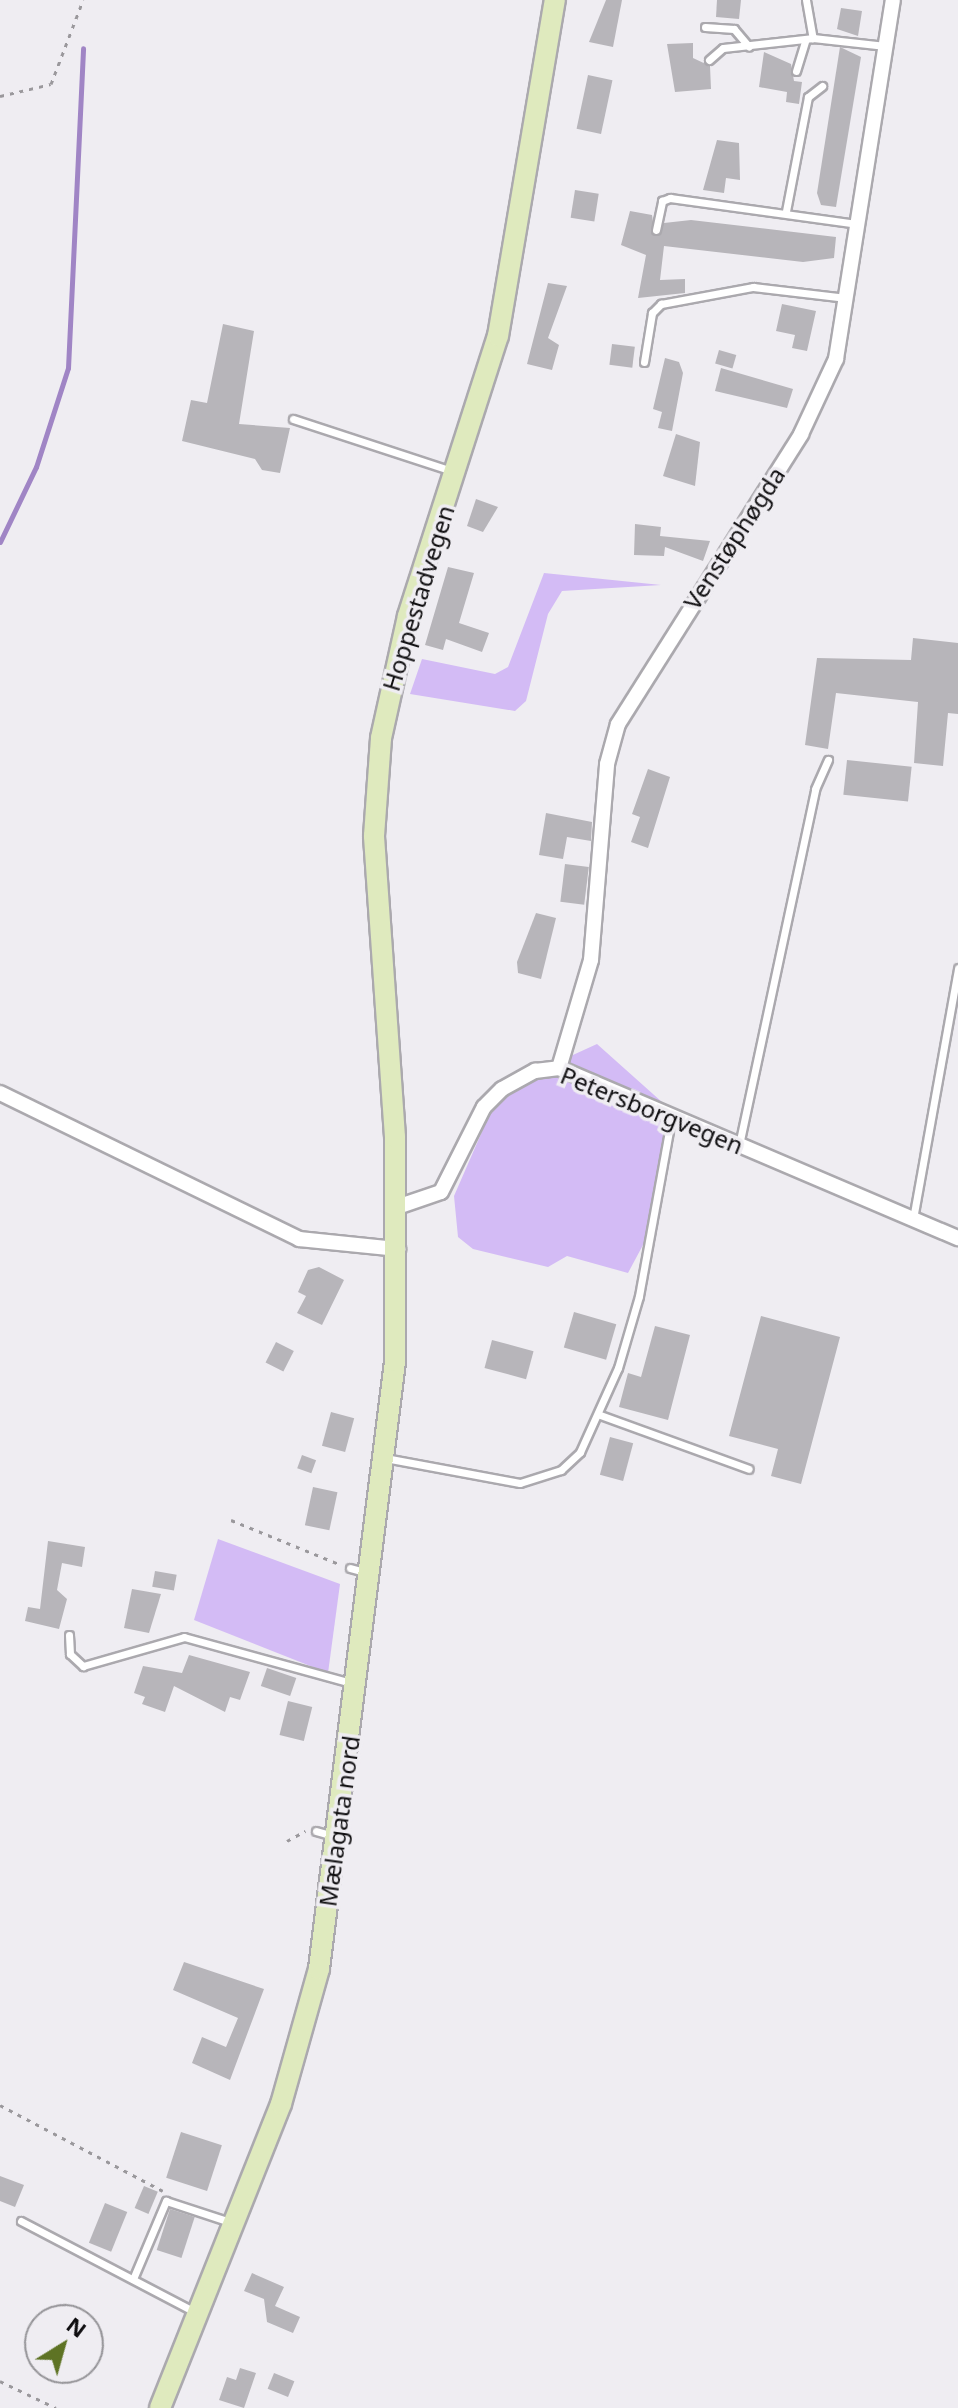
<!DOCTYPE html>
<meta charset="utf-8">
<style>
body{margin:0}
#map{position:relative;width:958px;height:2408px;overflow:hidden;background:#efedf2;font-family:"Noto Sans",sans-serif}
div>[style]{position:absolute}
.green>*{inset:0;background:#d3bbf5}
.stream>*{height:5px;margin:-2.5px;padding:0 2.5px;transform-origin:2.5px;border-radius:2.5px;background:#a085c5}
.building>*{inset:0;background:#b7b5ba;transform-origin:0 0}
.path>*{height:3px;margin-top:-1.5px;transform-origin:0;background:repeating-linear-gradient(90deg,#9a989c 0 4px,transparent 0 10px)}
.roads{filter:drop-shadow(2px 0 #aba9ae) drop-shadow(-2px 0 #aba9ae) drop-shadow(0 2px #aba9ae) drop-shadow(0 -2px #aba9ae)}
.service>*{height:7px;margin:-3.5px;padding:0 3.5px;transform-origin:3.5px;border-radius:3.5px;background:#fff}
.minor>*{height:14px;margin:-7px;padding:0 7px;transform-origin:7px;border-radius:7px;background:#fff}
.secondary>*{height:20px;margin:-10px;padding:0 10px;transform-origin:10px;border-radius:10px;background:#dfeabe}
span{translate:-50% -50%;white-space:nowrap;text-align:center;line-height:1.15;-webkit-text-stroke:7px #efedf2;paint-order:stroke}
.street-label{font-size:24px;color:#0f0e10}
.north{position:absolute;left:24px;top:2304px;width:80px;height:80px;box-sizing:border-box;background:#efedf2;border:2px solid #959498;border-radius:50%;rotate:37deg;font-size:22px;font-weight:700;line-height:32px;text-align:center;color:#0f0e10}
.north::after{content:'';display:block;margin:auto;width:28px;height:36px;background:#5e7324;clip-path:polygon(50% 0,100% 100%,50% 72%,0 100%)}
</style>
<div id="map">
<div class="green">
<div style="clip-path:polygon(544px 573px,661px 585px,562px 591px,548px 614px,526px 701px,515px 711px,410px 694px,422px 659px,495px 674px,508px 667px)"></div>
<div style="clip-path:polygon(597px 1044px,672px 1111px,659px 1215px,628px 1273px,567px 1256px,548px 1267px,473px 1249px,458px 1237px,454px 1196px,491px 1111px,529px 1075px)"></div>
<div style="clip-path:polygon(218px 1539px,340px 1584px,328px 1673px,194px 1620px)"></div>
</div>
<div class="stream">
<div style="left:0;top:542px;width:83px;rotate:-64.4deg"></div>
<div style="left:36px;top:467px;width:104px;rotate:-72.1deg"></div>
<div style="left:68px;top:368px;width:320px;rotate:-87.3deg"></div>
</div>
<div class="building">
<div style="clip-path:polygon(606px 0,622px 0,613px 47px,589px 42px)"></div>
<div style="clip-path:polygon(717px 0,741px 0,739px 19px,716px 17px)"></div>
<div style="clip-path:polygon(841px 8px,862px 11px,858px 36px,837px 29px)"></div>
<div style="clip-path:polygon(693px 43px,693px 58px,710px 66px,711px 89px,675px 92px,667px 44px)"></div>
<div style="clip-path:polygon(840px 47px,861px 57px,836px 207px,821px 205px,817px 193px)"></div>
<div style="clip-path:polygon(764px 52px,791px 64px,794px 81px,802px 82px,799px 104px,786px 102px,787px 92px,759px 87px)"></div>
<div style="left:588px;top:75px;width:25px;height:55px;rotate:12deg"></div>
<div style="clip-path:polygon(717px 140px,739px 143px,740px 180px,726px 178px,724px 193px,703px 190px)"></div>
<div style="left:575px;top:190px;width:24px;height:28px;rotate:9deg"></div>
<div style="clip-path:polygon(630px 211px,652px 215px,655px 236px,664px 223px,691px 220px,836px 237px,834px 258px,803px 262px,664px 246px,660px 280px,685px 279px,685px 293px,638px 298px,646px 255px,621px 245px)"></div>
<div style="clip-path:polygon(548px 283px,567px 286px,548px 338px,559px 345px,552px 370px,527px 364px)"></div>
<div style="clip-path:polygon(782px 304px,816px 311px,807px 351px,792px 348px,795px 335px,776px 331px)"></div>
<div style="clip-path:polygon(223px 324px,254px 331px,239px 424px,290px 428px,280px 473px,262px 470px,255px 459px,182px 441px,191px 400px,207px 403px)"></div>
<div style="left:612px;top:344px;width:23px;height:21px;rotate:7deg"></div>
<div style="left:719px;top:350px;width:18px;height:14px;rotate:16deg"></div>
<div style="clip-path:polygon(665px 358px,679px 362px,683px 373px,672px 431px,658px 428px,662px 412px,653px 409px)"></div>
<div style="clip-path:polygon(721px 368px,793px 389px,787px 408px,715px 391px)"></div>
<div style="clip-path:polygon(676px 434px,700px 442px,695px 486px,663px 476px)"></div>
<div style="clip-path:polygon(476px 499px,498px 507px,483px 532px,467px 526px)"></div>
<div style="clip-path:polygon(635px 524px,661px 527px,660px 536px,710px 541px,703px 561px,665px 547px,664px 556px,634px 555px)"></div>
<div style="clip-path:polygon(448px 567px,474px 573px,459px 623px,489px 633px,482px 652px,446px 639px,443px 650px,425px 645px)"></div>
<div style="clip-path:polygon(913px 638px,958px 643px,958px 714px,948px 713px,943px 766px,914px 763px,918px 702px,836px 693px,828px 749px,805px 745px,817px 658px,911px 660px)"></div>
<div style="left:847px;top:760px;width:65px;height:35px;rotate:6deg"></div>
<div style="clip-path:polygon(648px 769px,670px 777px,648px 848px,631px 842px,640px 817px,632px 814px)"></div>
<div style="clip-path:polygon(546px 813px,592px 822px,591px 841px,567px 837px,563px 859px,539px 855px)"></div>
<div style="left:565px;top:864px;width:24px;height:38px;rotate:7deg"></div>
<div style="clip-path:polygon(536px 913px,556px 918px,541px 979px,518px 973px,517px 962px)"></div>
<div style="clip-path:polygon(319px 1267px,344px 1280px,322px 1325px,297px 1313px,306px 1296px,298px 1292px,308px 1270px)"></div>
<div style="left:574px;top:1312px;width:44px;height:37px;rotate:16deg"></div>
<div style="clip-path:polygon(761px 1316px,840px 1337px,801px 1484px,771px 1476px,778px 1449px,729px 1436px)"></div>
<div style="clip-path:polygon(655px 1326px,690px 1335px,668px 1420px,619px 1407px,628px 1373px,641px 1377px)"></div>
<div style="left:492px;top:1340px;width:43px;height:29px;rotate:15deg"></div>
<div style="left:276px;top:1342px;width:20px;height:23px;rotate:27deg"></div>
<div style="left:331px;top:1412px;width:24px;height:35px;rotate:15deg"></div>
<div style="left:610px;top:1437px;width:24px;height:39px;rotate:15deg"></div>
<div style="left:302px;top:1455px;width:15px;height:14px;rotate:20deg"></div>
<div style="left:313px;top:1487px;width:25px;height:39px;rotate:12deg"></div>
<div style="clip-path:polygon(48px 1541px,85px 1547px,82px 1567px,62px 1563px,57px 1590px,67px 1599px,59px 1629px,25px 1621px,28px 1607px,40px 1609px)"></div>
<div style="left:155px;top:1571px;width:22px;height:16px;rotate:10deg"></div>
<div style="clip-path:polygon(132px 1589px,161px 1594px,149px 1633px,124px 1628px)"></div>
<div style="clip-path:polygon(189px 1655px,250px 1672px,240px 1700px,230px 1697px,225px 1712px,174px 1686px,165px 1712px,142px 1704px,145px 1697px,134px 1693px,143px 1666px,182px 1673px)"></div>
<div style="left:267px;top:1668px;width:31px;height:19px;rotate:19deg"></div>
<div style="left:288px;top:1701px;width:25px;height:35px;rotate:14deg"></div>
<div style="clip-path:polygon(184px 1962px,264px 1989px,230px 2080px,192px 2063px,202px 2037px,226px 2047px,238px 2018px,173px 1990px)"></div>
<div style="left:181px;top:2132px;width:43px;height:48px;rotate:18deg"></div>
<div style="clip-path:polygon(0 2176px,24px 2185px,15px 2207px,0 2201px)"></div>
<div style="left:144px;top:2186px;width:15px;height:24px;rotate:23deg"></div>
<div style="left:105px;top:2203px;width:24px;height:43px;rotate:22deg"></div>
<div style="left:170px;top:2209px;width:26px;height:43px;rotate:18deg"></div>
<div style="clip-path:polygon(252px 2273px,284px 2287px,275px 2306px,300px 2317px,293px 2333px,267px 2322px,264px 2299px,244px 2291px)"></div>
<div style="clip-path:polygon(240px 2368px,256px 2373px,244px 2408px,219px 2400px,227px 2377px,236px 2380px)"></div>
<div style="left:274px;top:2373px;width:22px;height:17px;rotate:22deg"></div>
</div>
<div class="path">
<div style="left:0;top:96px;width:52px;rotate:-13.2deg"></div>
<div style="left:51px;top:84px;width:90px;rotate:-69.1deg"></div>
<div style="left:231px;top:1520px;width:117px;rotate:22.2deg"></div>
<div style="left:287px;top:1841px;width:21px;rotate:-29deg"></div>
<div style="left:0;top:2105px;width:184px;rotate:27.8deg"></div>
<div style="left:0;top:2381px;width:62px;rotate:25.7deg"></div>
</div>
<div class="roads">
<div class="service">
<div style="left:806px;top:0;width:39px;rotate:80deg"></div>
<div style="left:705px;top:27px;width:29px;rotate:4deg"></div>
<div style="left:734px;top:29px;width:23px;rotate:50deg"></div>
<div style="left:709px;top:60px;width:18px;rotate:-41deg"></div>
<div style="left:723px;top:48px;width:91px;rotate:-6.3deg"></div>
<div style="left:813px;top:38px;width:73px;rotate:6.3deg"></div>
<div style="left:796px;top:71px;width:31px;rotate:-73deg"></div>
<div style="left:786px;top:211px;width:116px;rotate:-79.1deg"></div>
<div style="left:808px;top:97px;width:18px;rotate:-38deg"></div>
<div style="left:656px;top:230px;width:30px;rotate:-78deg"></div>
<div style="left:662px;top:201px;width:9px;rotate:-21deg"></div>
<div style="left:670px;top:198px;width:190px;rotate:7.9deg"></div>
<div style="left:644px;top:362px;width:50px;rotate:-80.7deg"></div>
<div style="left:652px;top:313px;width:13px;rotate:-45deg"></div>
<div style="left:661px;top:304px;width:94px;rotate:-10.5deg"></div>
<div style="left:753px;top:287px;width:94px;rotate:6.7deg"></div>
<div style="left:293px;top:419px;width:167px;rotate:18.1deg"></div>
<div style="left:739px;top:1145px;width:364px;rotate:-77.9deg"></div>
<div style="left:815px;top:789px;width:32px;rotate:-66deg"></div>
<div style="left:913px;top:1219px;width:255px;rotate:-79.8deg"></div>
<div style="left:600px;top:1415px;width:158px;rotate:19.9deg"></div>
<div style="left:385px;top:1458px;width:137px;rotate:10.5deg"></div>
<div style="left:520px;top:1483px;width:43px;rotate:-17.6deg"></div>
<div style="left:561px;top:1470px;width:26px;rotate:-43deg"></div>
<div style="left:580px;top:1452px;width:92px;rotate:-65.7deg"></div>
<div style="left:618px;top:1368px;width:75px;rotate:-73.7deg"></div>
<div style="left:639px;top:1296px;width:184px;rotate:-79.7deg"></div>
<div style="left:350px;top:1568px;width:16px;rotate:15deg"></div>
<div style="left:69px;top:1635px;width:19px;rotate:87deg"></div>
<div style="left:70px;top:1654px;width:18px;rotate:43deg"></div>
<div style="left:83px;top:1666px;width:105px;rotate:-16deg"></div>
<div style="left:184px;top:1637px;width:173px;rotate:15.4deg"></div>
<div style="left:316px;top:1831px;width:19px;rotate:16deg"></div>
<div style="left:21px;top:2221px;width:196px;rotate:27.6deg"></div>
<div style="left:133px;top:2279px;width:85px;rotate:-67.1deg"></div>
<div style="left:166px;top:2201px;width:71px;rotate:18.2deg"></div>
</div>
<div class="minor">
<div style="left:559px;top:1068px;width:113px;rotate:-73.5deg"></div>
<div style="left:591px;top:960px;width:197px;rotate:-85.3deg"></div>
<div style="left:607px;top:764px;width:41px;rotate:-74.6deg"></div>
<div style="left:618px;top:724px;width:343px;rotate:-57.7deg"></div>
<div style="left:801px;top:434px;width:83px;rotate:-65deg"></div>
<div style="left:836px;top:359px;width:363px;rotate:-81deg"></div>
<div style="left:0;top:1093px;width:333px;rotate:26deg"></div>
<div style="left:299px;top:1239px;width:100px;rotate:5.8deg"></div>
<div style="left:397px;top:1207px;width:46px;rotate:-18.8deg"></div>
<div style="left:441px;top:1192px;width:95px;rotate:-63.2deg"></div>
<div style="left:484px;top:1107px;width:25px;rotate:-45deg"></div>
<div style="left:502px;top:1089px;width:38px;rotate:-29deg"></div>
<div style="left:535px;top:1071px;width:24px;rotate:-7deg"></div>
<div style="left:559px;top:1068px;width:434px;rotate:23.1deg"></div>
</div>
<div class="secondary">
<div style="left:160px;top:2408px;width:327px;rotate:-68.3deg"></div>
<div style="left:281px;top:2104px;width:140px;rotate:-74.3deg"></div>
<div style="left:319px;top:1969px;width:613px;rotate:-82.87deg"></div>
<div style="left:395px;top:1361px;width:224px;rotate:-90deg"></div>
<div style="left:395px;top:1137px;width:302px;rotate:-94deg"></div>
<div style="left:374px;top:836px;width:98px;rotate:-85.9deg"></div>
<div style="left:381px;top:738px;width:125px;rotate:-77.5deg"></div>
<div style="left:408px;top:616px;width:294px;rotate:-72.2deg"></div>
<div style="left:498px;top:336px;width:341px;rotate:-80.4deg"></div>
</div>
</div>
<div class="street-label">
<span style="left:734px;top:538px;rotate:-57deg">Venstøphøgda</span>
<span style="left:418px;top:598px;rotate:-73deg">Hoppestadvegen</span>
<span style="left:652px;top:1110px;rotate:22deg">Petersborgvegen</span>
<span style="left:339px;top:1821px;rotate:-82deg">Mælagata nord</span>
</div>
<div class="north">N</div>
</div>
